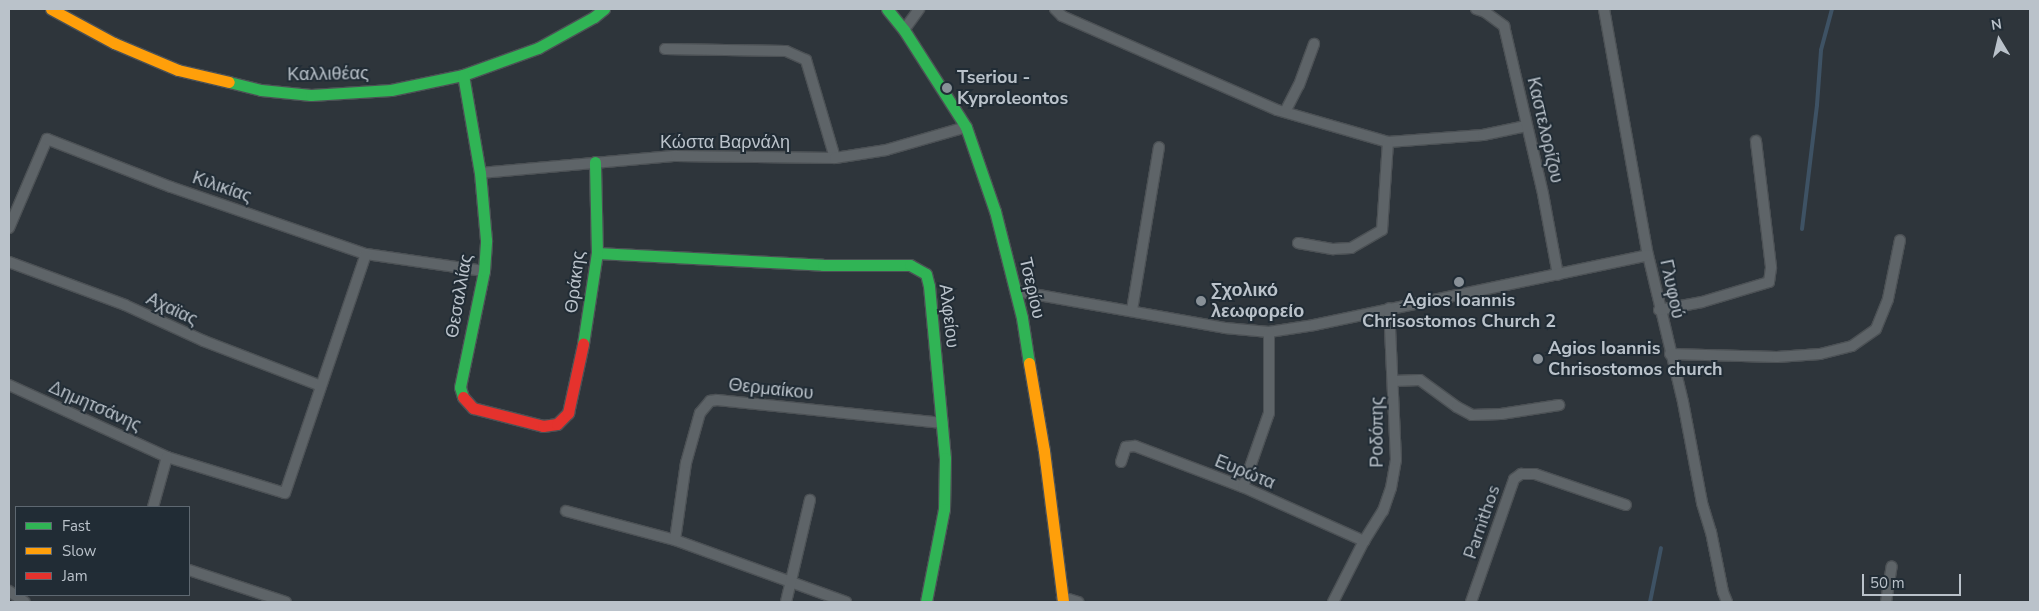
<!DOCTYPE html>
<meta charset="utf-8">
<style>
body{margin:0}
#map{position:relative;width:2039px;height:611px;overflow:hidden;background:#2e353b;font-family:"Nunito Sans",sans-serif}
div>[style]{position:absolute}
.stream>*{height:4px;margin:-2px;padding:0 2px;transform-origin:2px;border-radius:2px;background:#3e5264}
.roads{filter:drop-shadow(1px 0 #4c5155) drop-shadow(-1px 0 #4c5155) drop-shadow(0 1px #4c5155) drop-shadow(0 -1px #4c5155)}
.street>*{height:10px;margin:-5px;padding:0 5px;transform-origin:5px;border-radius:5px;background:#5e6468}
.fast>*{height:11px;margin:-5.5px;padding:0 5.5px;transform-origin:5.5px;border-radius:5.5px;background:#30b455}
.slow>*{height:11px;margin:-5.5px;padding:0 5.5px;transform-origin:5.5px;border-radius:5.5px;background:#ff9f0a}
.jam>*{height:11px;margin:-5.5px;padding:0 5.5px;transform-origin:5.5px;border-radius:5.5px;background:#e5322d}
.dots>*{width:14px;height:14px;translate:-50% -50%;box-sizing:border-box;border:2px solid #212c35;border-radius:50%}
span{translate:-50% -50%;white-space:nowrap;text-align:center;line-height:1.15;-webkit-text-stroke:4px #212c35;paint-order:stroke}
.street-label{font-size:18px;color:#bac2ca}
.poi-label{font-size:18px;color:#bac2ca;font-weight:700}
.left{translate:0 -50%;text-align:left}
.frame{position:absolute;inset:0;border:10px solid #bac2ca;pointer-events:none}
.legend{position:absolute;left:15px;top:506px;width:175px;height:90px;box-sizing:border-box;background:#212c35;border:1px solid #5e6871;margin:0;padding:6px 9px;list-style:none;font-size:15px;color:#bac2ca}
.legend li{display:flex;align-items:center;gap:10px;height:25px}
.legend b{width:25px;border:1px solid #5e6871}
.north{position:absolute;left:1974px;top:15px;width:50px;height:50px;-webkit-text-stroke:4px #212c35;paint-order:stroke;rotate:351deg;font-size:14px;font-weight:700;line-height:20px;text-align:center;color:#bac2ca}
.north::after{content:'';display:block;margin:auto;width:18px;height:22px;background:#bac2ca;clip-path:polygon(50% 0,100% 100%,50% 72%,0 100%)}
.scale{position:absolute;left:1862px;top:574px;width:99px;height:22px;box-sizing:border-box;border:2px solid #bac2ca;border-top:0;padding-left:6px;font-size:15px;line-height:18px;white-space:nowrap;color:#bac2ca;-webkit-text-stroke:4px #212c35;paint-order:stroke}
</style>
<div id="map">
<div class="stream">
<div style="left:1802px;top:229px;width:125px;rotate:-83.1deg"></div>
<div style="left:1817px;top:105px;width:55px;rotate:-85.8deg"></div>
<div style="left:1821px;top:50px;width:42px;rotate:-75deg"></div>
<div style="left:1650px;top:602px;width:55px;rotate:-78.5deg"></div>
</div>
<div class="roads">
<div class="street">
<div style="left:1055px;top:9px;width:10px;rotate:45deg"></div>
<div style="left:1062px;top:16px;width:235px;rotate:23.6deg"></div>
<div style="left:1277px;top:110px;width:116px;rotate:16.1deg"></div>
<div style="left:1388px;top:142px;width:95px;rotate:-4.2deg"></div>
<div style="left:1483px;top:135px;width:44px;rotate:-11.8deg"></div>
<div style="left:1476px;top:9px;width:9px;rotate:18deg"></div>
<div style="left:1485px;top:12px;width:24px;rotate:36deg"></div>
<div style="left:1504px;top:26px;width:172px;rotate:76.9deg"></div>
<div style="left:1543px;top:194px;width:82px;rotate:79.5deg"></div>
<div style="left:1604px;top:9px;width:250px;rotate:79.9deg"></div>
<div style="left:1648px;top:255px;width:151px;rotate:76.6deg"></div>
<div style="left:1683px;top:402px;width:103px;rotate:79.3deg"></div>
<div style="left:1702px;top:503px;width:30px;rotate:73deg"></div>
<div style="left:1711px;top:532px;width:61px;rotate:78.7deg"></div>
<div style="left:1723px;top:592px;width:11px;rotate:68deg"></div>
<div style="left:904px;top:30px;width:26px;rotate:-54deg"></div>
<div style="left:665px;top:49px;width:121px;rotate:0.9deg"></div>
<div style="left:786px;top:51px;width:22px;rotate:24deg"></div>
<div style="left:806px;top:60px;width:102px;rotate:73.5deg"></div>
<div style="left:1285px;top:112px;width:30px;rotate:-63deg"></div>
<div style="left:1299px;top:85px;width:44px;rotate:-69.9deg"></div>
<div style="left:480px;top:173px;width:197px;rotate:-5deg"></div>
<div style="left:676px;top:156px;width:159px;rotate:0.7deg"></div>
<div style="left:835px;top:158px;width:52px;rotate:-8.9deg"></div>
<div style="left:886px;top:150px;width:83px;rotate:-16deg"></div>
<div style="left:9px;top:228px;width:97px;rotate:-66.9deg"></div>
<div style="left:47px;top:139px;width:133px;rotate:21.2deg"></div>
<div style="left:171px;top:187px;width:206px;rotate:19deg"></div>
<div style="left:366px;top:254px;width:119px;rotate:8.2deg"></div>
<div style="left:1298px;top:243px;width:36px;rotate:10deg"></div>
<div style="left:1333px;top:249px;width:18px;rotate:-3deg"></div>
<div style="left:1351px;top:248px;width:36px;rotate:-30deg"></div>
<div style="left:1382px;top:230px;width:88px;rotate:-86.1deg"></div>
<div style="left:9px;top:262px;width:124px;rotate:20.3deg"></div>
<div style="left:125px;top:305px;width:87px;rotate:24.5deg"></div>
<div style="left:204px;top:341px;width:125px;rotate:21deg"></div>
<div style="left:1016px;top:291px;width:212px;rotate:10deg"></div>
<div style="left:1225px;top:328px;width:44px;rotate:5.2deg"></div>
<div style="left:1269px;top:332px;width:46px;rotate:-8.8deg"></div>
<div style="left:1314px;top:325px;width:341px;rotate:-11.8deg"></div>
<div style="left:1132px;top:310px;width:165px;rotate:-80.6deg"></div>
<div style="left:1659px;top:310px;width:44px;rotate:-10.5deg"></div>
<div style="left:1702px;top:302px;width:70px;rotate:-16.6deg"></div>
<div style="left:1769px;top:282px;width:15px;rotate:-82deg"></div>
<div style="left:1771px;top:267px;width:127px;rotate:-96.8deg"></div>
<div style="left:1670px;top:354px;width:107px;rotate:1.6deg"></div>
<div style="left:1777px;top:357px;width:43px;rotate:-4deg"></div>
<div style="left:1820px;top:354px;width:33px;rotate:-14deg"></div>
<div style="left:1852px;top:346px;width:29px;rotate:-35deg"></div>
<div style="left:1876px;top:329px;width:32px;rotate:-68deg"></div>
<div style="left:1888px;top:299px;width:60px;rotate:-78.5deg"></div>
<div style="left:1393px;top:381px;width:27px;rotate:-2deg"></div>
<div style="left:1420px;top:380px;width:46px;rotate:36.1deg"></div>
<div style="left:1457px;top:407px;width:17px;rotate:28deg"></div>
<div style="left:1472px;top:415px;width:29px;rotate:-2deg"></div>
<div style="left:1501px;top:414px;width:59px;rotate:-8.8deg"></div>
<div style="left:9px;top:385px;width:174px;rotate:24.5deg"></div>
<div style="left:167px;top:457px;width:123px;rotate:17deg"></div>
<div style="left:285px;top:493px;width:252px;rotate:-71.3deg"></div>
<div style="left:1121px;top:462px;width:16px;rotate:-72deg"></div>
<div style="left:1126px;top:447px;width:9px;rotate:-6deg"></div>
<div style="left:1135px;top:446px;width:116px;rotate:20.8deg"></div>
<div style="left:1243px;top:487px;width:133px;rotate:24.1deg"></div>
<div style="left:1243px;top:487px;width:78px;rotate:-70.6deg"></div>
<div style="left:1269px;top:413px;width:81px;rotate:-90deg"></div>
<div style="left:153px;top:507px;width:52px;rotate:-74.4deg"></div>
<div style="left:566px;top:511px;width:113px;rotate:14.9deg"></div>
<div style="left:675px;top:540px;width:182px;rotate:19.9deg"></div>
<div style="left:675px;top:540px;width:78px;rotate:-81.9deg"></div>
<div style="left:686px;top:463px;width:52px;rotate:-74.4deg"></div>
<div style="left:700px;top:413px;width:16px;rotate:-50deg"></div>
<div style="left:710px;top:401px;width:7px;rotate:-8deg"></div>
<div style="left:717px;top:400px;width:227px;rotate:5.8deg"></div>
<div style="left:189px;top:570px;width:102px;rotate:18.3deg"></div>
<div style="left:9px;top:591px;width:19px;rotate:35deg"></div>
<div style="left:1062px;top:597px;width:17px;rotate:17deg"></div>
<div style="left:786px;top:602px;width:105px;rotate:-76.8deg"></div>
<div style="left:1333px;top:602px;width:68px;rotate:-63.1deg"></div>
<div style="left:1364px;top:541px;width:36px;rotate:-58deg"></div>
<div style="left:1383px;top:511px;width:24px;rotate:-71deg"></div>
<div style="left:1391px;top:488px;width:28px;rotate:-80deg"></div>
<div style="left:1396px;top:460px;width:152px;rotate:-92.6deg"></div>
<div style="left:1471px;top:602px;width:130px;rotate:-70.7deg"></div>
<div style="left:1514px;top:479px;width:9px;rotate:-36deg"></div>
<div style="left:1521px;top:474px;width:14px"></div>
<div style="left:1535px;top:474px;width:96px;rotate:18.8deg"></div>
<div style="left:1886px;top:602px;width:36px;rotate:-81deg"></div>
</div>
<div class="fast">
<div style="left:887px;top:9px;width:27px;rotate:51deg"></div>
<div style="left:904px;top:30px;width:115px;rotate:57.4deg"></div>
<div style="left:966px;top:127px;width:89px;rotate:71deg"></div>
<div style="left:995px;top:211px;width:110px;rotate:75.8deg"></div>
<div style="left:1022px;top:318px;width:46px;rotate:81.2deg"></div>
<div style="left:229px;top:82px;width:33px;rotate:14deg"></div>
<div style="left:261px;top:90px;width:50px;rotate:5.7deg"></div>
<div style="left:311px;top:95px;width:80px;rotate:-3.6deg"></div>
<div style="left:391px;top:90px;width:74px;rotate:-11.8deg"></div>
<div style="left:463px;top:75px;width:80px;rotate:-19.8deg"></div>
<div style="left:538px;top:48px;width:64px;rotate:-29deg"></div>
<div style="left:594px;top:17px;width:13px;rotate:-39deg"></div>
<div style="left:597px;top:253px;width:226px;rotate:3deg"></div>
<div style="left:823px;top:265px;width:87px"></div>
<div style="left:910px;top:265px;width:18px;rotate:29deg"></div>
<div style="left:926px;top:274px;width:12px;rotate:76deg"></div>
<div style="left:929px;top:286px;width:173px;rotate:84.7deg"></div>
<div style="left:945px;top:458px;width:51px;rotate:91.1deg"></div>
<div style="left:944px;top:509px;width:95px;rotate:101deg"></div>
<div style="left:583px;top:344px;width:92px;rotate:-81.3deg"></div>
<div style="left:597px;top:253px;width:91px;rotate:-91.3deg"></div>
<div style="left:463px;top:397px;width:10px;rotate:-107deg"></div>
<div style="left:460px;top:387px;width:118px;rotate:-78.3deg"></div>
<div style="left:484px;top:271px;width:31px;rotate:-86deg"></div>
<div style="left:486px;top:240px;width:67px;rotate:-95.1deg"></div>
<div style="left:480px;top:173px;width:99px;rotate:-99.8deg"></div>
</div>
<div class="slow">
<div style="left:51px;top:9px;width:72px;rotate:28.4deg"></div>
<div style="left:114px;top:43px;width:69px;rotate:22.9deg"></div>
<div style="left:178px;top:70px;width:52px;rotate:13.2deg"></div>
<div style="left:1029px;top:363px;width:89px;rotate:80.3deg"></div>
<div style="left:1044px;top:451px;width:152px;rotate:82.8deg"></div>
</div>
<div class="jam">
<div style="left:463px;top:397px;width:15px;rotate:48deg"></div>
<div style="left:473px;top:408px;width:72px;rotate:14.4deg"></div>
<div style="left:543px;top:426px;width:14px;rotate:-8deg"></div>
<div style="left:557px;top:424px;width:16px;rotate:-45deg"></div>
<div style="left:568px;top:413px;width:71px;rotate:-77.7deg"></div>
</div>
</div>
<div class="dots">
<div style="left:947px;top:88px;background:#899198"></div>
<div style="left:1459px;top:282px;background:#899198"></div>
<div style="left:1201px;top:301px;background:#899198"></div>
<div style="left:1538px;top:359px;background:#899198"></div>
</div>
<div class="street-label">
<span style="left:328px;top:74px;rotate:-1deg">Καλλιθέας</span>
<span style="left:1545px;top:130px;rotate:77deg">Καστελορίζου</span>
<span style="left:725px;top:142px">Κώστα Βαρνάλη</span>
<span style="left:222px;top:187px;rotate:19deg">Κιλικίας</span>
<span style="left:575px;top:282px;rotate:-83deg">Θράκης</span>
<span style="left:1032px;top:288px;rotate:77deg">Τσερίου</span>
<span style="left:1672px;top:289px;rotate:78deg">Γλυφού</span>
<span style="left:459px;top:296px;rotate:-80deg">Θεσαλλίας</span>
<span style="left:172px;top:309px;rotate:25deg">Αχαϊας</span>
<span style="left:949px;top:316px;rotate:83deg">Αλφείου</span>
<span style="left:771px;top:389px;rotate:6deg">Θερμαίκου</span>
<span style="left:95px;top:406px;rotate:24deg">Δημητσάνης</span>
<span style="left:1377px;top:432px;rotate:-90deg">Ροδόπης</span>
<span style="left:1245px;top:472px;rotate:22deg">Ευρώτα</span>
<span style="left:1482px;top:522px;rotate:-71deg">Parnithos</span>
</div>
<div class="poi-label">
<span class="left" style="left:957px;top:88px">Tseriou -<br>Kyproleontos</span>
<span class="left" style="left:1211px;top:301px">Σχολικό<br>λεωφορείο</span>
<span style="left:1459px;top:311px">Agios Ioannis<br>Chrisostomos Church 2</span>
<span class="left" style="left:1548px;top:359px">Agios Ioannis<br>Chrisostomos church</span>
</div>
<div class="frame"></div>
<ul class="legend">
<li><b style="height:6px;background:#30b455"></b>Fast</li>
<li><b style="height:6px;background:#ff9f0a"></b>Slow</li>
<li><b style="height:6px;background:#e5322d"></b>Jam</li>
</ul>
<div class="north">N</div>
<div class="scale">50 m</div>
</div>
